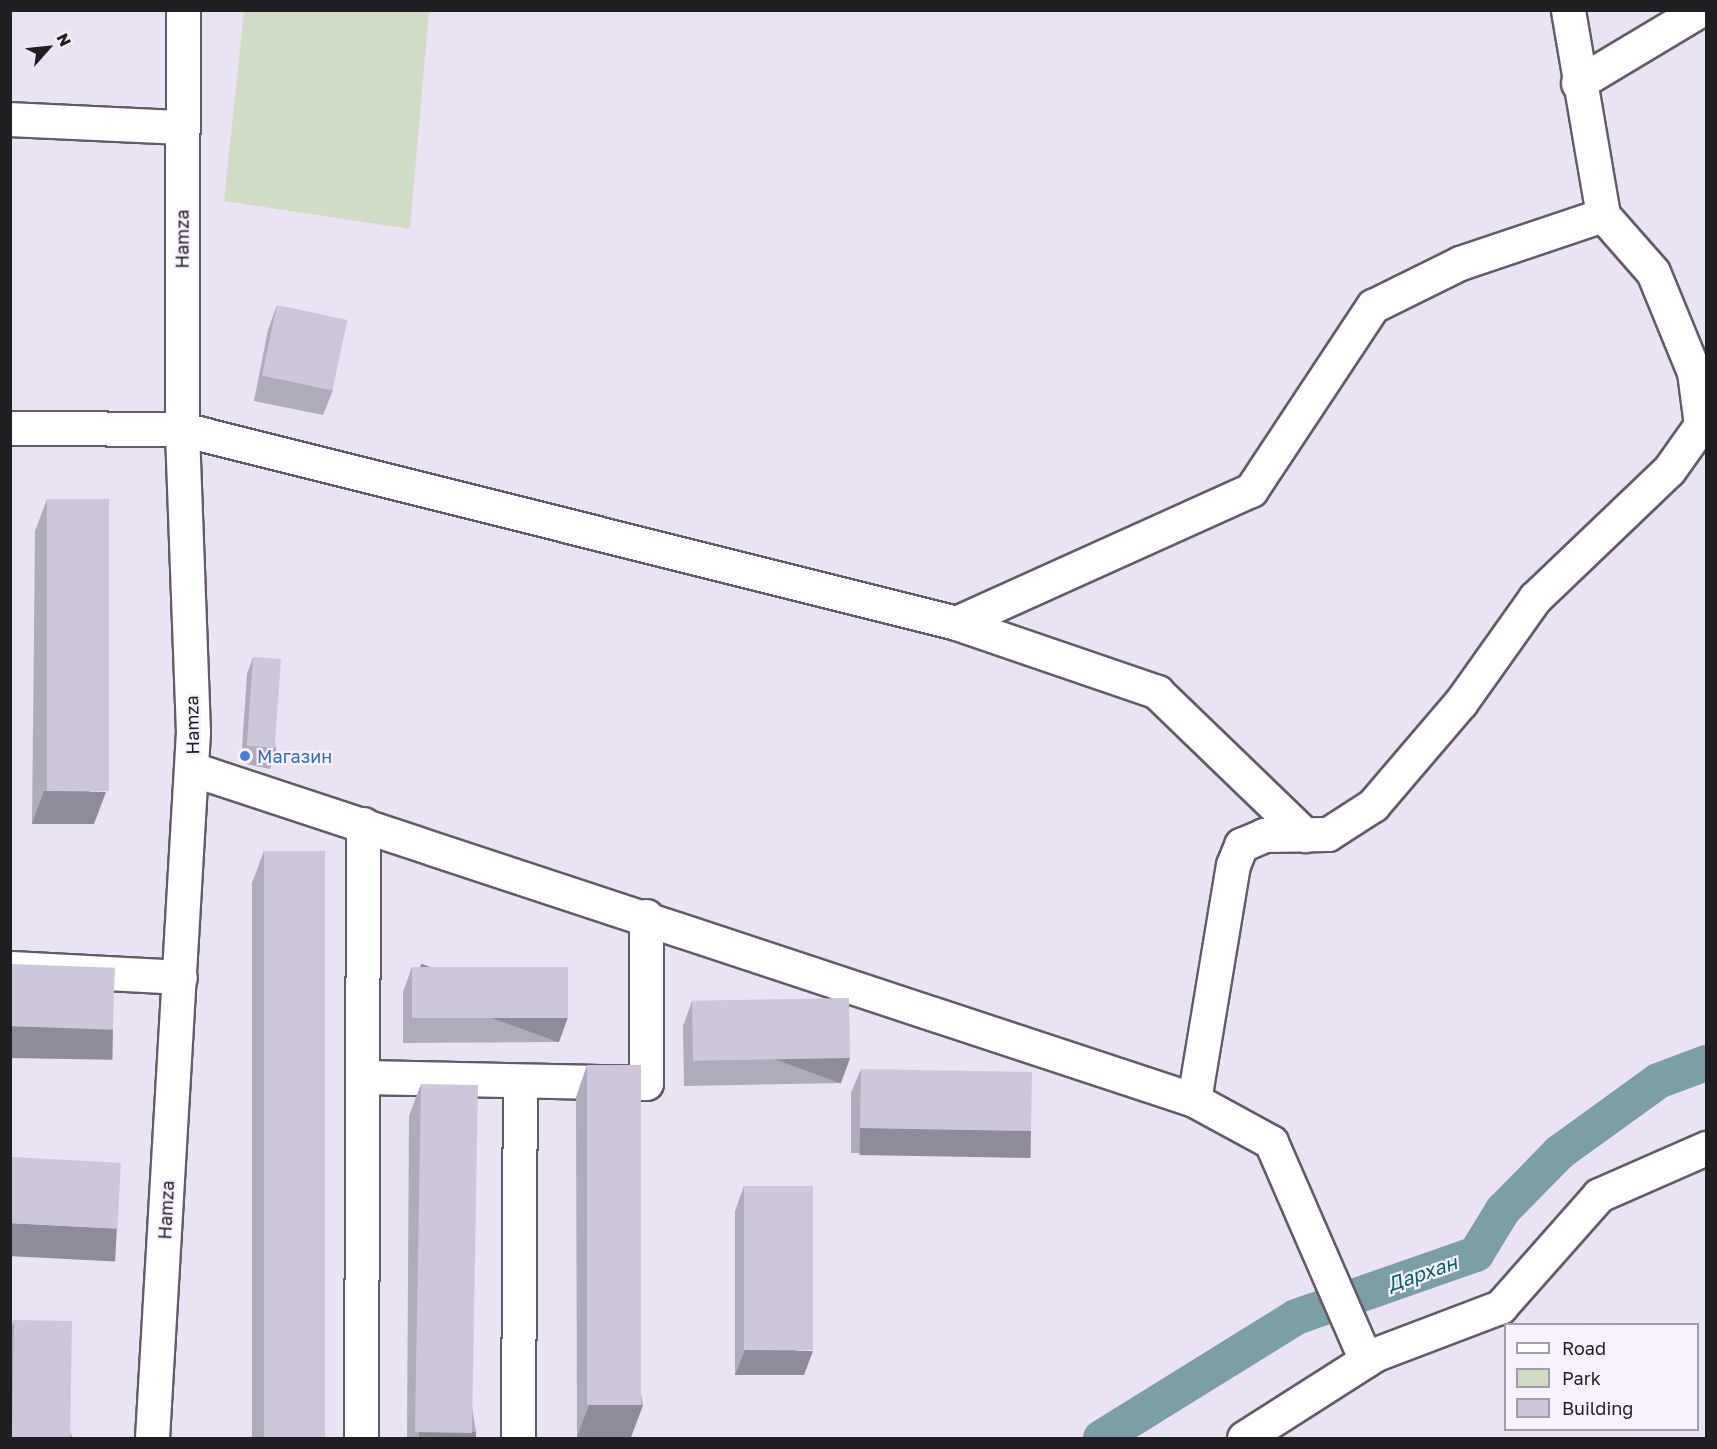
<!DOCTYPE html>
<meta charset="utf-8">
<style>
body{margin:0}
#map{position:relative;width:1717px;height:1449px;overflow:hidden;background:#ebe2f4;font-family:"Golos Text",sans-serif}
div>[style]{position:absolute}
.green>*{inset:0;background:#d1dcc7}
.canal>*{height:36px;margin:-18px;padding:0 18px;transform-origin:18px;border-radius:18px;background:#7aa0a5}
.roads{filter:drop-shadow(2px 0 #635b6a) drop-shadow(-2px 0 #635b6a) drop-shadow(0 2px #635b6a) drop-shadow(0 -2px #635b6a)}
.street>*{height:33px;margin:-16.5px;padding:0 16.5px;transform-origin:16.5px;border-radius:16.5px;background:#fff}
.wall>*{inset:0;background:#b0abbb}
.shaded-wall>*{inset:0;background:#908b98;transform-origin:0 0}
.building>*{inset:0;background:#cdc7d9;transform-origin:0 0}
.dots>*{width:16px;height:16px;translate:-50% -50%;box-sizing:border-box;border:3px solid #f8f1ff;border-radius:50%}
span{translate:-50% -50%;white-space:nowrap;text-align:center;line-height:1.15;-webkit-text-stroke:4.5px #f8f1ff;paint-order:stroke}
.street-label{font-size:18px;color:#201d23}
.shop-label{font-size:18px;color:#366cbe}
.left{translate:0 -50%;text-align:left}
.water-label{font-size:20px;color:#0c5f68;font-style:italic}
.frame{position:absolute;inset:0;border:12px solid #201d23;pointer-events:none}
.legend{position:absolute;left:1504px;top:1323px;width:195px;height:108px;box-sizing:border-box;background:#f8f1ff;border:2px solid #a29ca7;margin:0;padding:8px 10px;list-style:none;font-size:18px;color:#201d23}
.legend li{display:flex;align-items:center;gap:12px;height:30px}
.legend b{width:30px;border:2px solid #a29ca7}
.north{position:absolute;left:18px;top:18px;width:60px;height:60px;-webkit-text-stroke:4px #f8f1ff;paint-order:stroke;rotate:63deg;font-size:16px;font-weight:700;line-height:24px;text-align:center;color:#201d23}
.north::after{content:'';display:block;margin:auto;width:21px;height:27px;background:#201d23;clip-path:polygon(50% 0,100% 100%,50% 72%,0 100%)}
</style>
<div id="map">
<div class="green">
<div style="clip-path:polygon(244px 11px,429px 11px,410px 229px,224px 201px)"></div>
</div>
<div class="canal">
<div style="left:1101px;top:1438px;width:229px;rotate:-31.8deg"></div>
<div style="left:1296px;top:1317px;width:191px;rotate:-19.3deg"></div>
<div style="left:1476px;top:1254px;width:52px;rotate:-58.5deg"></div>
<div style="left:1503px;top:1210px;width:81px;rotate:-45.5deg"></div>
<div style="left:1560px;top:1152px;width:121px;rotate:-35.9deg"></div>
<div style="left:1658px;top:1081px;width:51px;rotate:-20.6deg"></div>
</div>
<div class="roads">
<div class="street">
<div style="left:1578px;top:83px;width:142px;rotate:-30.9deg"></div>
<div style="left:10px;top:119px;width:172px;rotate:2.7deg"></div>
<div style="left:10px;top:428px;width:172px;rotate:0.3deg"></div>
<div style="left:182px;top:429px;width:798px;rotate:14.07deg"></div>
<div style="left:956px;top:623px;width:213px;rotate:18.9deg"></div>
<div style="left:1157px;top:692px;width:206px;rotate:44deg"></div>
<div style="left:956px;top:623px;width:324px;rotate:-24.3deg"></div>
<div style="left:1251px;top:490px;width:221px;rotate:-56.5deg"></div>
<div style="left:1373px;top:306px;width:97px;rotate:-26.3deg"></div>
<div style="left:1460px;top:263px;width:151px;rotate:-18.6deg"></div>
<div style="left:192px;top:769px;width:1055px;rotate:18.28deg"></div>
<div style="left:1194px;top:1100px;width:88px;rotate:28.6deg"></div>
<div style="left:1271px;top:1142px;width:238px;rotate:66.5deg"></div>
<div style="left:10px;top:968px;width:170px;rotate:3deg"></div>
<div style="left:362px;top:1077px;width:284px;rotate:1.2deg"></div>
<div style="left:646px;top:1083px;width:167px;rotate:-90deg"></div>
<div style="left:1194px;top:1100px;width:238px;rotate:-80.6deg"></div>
<div style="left:1233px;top:865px;width:22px;rotate:-68deg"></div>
<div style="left:1241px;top:845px;width:25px;rotate:-23deg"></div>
<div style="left:1264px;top:835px;width:64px;rotate:-0.9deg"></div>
<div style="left:1328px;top:834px;width:54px;rotate:-32.8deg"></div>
<div style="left:1373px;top:805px;width:135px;rotate:-49.5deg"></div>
<div style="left:1461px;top:702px;width:128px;rotate:-54.6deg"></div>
<div style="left:1535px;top:598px;width:185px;rotate:-43.7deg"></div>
<div style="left:1669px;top:470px;width:55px;rotate:-54.6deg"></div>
<div style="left:1701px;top:425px;width:53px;rotate:-97.5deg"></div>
<div style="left:1694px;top:372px;width:108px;rotate:-112.3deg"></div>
<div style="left:1653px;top:272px;width:76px;rotate:-131.3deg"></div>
<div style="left:1603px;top:215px;width:208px;rotate:-99.7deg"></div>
<div style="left:152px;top:1438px;width:707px;rotate:-86.68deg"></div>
<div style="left:193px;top:732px;width:303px;rotate:-92.1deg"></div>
<div style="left:182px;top:429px;width:419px;rotate:-89.9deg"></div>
<div style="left:361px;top:1438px;width:614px;rotate:-89.81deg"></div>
<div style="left:518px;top:1438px;width:357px;rotate:-89.7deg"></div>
<div style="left:1244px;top:1438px;width:156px;rotate:-32.5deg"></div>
<div style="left:1376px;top:1354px;width:133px;rotate:-20.8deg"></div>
<div style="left:1500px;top:1307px;width:149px;rotate:-48.5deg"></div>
<div style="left:1599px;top:1195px;width:117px;rotate:-23.7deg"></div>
</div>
</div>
<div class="wall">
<div style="clip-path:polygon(277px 305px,333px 390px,323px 415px,254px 401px,268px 330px)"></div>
<div style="clip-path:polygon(47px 499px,94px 824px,32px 824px,35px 531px)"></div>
<div style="clip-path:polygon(253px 657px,277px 752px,270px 769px,241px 763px,247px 674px)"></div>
<div style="clip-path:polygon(264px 851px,324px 1438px,252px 1438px,252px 883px)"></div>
<div style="clip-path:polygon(412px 967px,568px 1017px,559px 1042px,403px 1043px,403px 992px)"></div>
<div style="clip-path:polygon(692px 1001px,850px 1058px,841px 1083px,684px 1086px,683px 1026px)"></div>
<div style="clip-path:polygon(587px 1065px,643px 1405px,631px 1437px,577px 1437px,576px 1097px)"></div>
<div style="clip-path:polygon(861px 1069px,1031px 1132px,1022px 1156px,851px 1153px,851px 1093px)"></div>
<div style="clip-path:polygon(421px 1084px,476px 1432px,474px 1438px,407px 1438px,409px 1116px)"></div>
<div style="clip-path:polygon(744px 1186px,804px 1375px,735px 1375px,735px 1211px)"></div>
<div style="clip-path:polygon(14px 1320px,73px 1438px,10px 1438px,10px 1331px)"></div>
</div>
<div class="shaded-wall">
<div style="clip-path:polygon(44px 791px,106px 792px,94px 824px,32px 824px)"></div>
<div style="left:568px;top:1017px;width:27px;height:156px;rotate:110deg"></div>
<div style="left:10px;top:1026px;width:103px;height:32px;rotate:1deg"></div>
<div style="left:850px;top:1058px;width:27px;height:157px;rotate:110deg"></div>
<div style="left:860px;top:1128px;width:171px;height:27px;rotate:1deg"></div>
<div style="left:10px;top:1223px;width:107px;height:33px;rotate:3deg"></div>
<div style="clip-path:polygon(745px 1350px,813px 1351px,804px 1375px,735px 1375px)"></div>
<div style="clip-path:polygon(589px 1405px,643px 1405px,631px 1437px,577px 1437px)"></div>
<div style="left:419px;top:1432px;width:57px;height:7px"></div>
</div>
<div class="building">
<div style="left:277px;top:305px;width:72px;height:72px;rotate:12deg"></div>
<div style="left:47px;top:499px;width:62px;height:292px"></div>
<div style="left:253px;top:657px;width:28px;height:89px;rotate:4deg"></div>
<div style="left:264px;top:851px;width:61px;height:587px"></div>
<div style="left:10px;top:964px;width:105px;height:62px;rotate:2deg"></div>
<div style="left:412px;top:967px;width:156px;height:51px"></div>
<div style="left:849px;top:998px;width:60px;height:157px;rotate:89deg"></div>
<div style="left:587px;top:1065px;width:54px;height:340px"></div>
<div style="left:861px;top:1069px;width:171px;height:59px;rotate:1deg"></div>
<div style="left:421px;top:1084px;width:57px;height:348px;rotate:1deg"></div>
<div style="left:10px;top:1157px;width:111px;height:66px;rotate:3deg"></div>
<div style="left:744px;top:1186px;width:69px;height:164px"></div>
<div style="left:14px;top:1320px;width:58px;height:118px;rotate:1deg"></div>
</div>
<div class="dots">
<div style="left:245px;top:756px;background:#3f7fe0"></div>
</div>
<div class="street-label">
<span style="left:182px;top:239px;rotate:-90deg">Hamza</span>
<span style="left:192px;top:725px;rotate:-91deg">Hamza</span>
<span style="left:166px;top:1210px;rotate:-87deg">Hamza</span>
</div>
<div class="shop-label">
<span class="left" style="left:257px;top:756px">Магазин</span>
</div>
<div class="water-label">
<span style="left:1422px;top:1273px;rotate:-19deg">Дархан</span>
</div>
<div class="frame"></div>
<ul class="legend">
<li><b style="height:8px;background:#fff"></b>Road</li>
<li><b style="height:16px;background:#d1dcc7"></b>Park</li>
<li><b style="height:16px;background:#cdc7d9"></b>Building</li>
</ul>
<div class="north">N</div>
</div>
